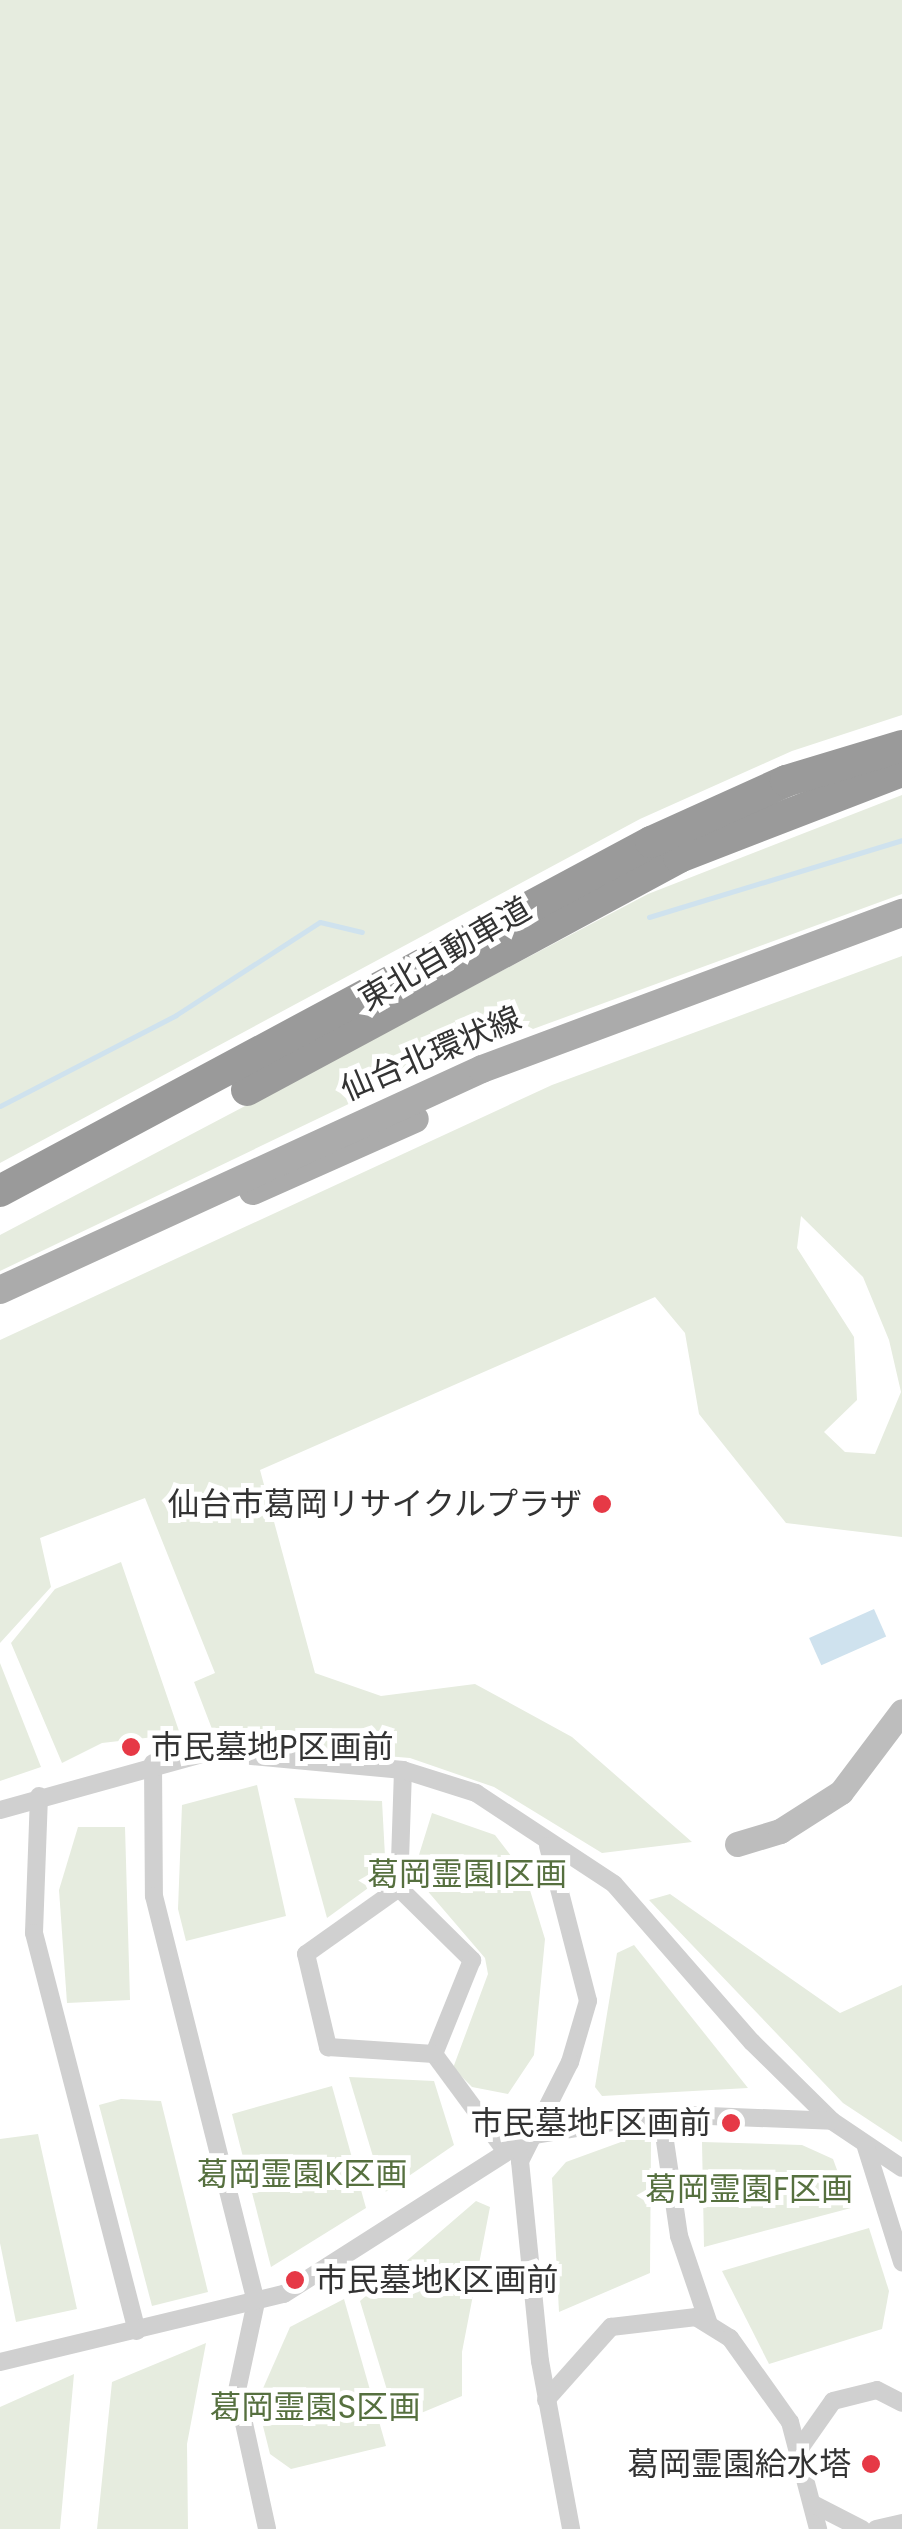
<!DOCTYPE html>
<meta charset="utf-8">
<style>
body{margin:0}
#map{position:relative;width:902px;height:2529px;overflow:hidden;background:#fff;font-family:Poppins,"Noto Sans JP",sans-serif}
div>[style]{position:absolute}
.green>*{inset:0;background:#e6ecdf}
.water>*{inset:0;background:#cfe2ee;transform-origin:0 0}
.stream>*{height:5px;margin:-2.5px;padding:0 2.5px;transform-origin:2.5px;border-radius:2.5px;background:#cfe2ee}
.street>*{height:18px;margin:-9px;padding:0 9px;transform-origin:9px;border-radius:9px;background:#d0d0d0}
.secondary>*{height:25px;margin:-12.5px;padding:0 12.5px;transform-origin:12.5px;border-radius:12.5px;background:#bdbdbd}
.primary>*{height:28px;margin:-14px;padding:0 14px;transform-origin:14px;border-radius:14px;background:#ababab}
.highway>*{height:32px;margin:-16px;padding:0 16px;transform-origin:16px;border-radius:16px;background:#9a9a9a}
.dots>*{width:28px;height:28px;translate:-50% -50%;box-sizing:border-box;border:5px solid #fff;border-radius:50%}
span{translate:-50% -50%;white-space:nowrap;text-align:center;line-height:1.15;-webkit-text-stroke:10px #fff;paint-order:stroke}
.street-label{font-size:32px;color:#333}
.poi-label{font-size:32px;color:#333}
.right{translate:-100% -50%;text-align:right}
.left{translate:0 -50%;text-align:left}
.park-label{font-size:32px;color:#56703f}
</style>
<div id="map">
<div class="green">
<div style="clip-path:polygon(0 0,902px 0,902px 715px,792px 751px,640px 819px,0 1163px)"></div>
<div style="clip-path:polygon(902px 795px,902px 894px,533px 1029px,520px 1022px,0 1271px,0 1235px,648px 894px)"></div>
<div style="clip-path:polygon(evenodd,902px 956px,902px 1537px,786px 1523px,699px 1414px,685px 1333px,655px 1297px,260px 1470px,315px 1673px,381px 1696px,475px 1684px,572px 1737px,692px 1842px,602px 1853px,494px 1787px,410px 1758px,217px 1742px,194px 1682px,215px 1673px,145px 1498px,40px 1538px,51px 1587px,0 1643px,0 1340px,552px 1085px,902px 956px,801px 1216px,863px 1277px,889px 1340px,901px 1392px,875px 1454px,845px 1452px,824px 1432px,857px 1400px,854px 1337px,797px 1248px,801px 1216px)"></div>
<div style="clip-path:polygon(121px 1562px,180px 1734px,102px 1743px,62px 1763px,11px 1643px,55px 1589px)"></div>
<div style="clip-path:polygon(0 1663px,41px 1767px,0 1781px)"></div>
<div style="clip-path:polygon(257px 1785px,286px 1916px,186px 1941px,178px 1909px,182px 1805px)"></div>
<div style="clip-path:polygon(294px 1798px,382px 1801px,386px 1875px,327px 1918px)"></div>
<div style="clip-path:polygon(432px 1813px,495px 1835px,525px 1874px,545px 1939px,534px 2055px,508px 2094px,472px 2087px,453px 2068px,488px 1974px,485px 1958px,413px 1874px)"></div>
<div style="clip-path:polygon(78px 1827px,125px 1827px,130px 2000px,67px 2003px,59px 1890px)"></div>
<div style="clip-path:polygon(670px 1894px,840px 2013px,902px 1985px,902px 2142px,843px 2103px,649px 1900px)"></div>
<div style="clip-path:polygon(634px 1945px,748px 2088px,602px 2096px,595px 2087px,617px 1953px)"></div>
<div style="clip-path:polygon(349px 2077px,434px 2081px,454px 2145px,384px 2193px)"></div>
<div style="clip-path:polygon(332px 2086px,366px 2208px,271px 2267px,232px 2114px)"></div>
<div style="clip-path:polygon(121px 2099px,161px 2101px,208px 2292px,152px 2306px,99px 2105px)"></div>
<div style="clip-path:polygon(38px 2134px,77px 2309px,16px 2322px,0 2243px,0 2139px)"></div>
<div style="clip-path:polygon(632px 2138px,651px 2139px,650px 2273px,559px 2312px,552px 2178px,566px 2162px)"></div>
<div style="clip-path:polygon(702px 2142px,802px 2145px,833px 2159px,851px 2208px,704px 2247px)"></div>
<div style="clip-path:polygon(476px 2201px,490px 2207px,462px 2352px,462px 2396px,397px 2423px,360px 2301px)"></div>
<div style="clip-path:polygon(869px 2228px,889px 2291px,882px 2329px,769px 2364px,722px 2271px)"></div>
<div style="clip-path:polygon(344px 2299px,386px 2446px,291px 2469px,270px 2454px,257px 2402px,290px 2327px)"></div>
<div style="clip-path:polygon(206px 2343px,187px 2444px,188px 2529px,97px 2529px,112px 2382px)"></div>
<div style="clip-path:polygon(74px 2374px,60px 2529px,0 2529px,0 2407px)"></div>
</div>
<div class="water">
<div style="left:874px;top:1609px;width:30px;height:71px;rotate:66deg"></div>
</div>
<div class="stream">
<div style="left:649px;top:917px;width:264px;rotate:-16.9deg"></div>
<div style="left:0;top:1106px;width:198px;rotate:-27.3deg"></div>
<div style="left:176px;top:1015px;width:171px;rotate:-32.9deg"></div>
<div style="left:320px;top:922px;width:43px;rotate:13.4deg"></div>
</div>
<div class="street">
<div style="left:153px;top:1763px;width:133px;rotate:89.6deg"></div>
<div style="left:154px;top:1896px;width:419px;rotate:75.9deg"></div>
<div style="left:256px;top:2302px;width:91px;rotate:102.1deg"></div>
<div style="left:237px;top:2391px;width:141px;rotate:77.7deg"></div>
<div style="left:403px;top:1770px;width:118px;rotate:91.9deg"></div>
<div style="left:399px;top:1888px;width:103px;rotate:44.6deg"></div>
<div style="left:472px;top:1960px;width:101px;rotate:112deg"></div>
<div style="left:434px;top:2054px;width:118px;rotate:53.6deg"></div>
<div style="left:39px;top:1796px;width:137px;rotate:92.1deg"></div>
<div style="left:34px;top:1933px;width:411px;rotate:75.5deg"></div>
<div style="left:0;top:1810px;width:217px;rotate:-15.5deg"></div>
<div style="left:209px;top:1752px;width:195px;rotate:5.3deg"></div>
<div style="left:403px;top:1770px;width:77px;rotate:17.5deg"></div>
<div style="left:476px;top:1793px;width:165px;rotate:33.4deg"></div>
<div style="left:614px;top:1884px;width:210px;rotate:48.9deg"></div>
<div style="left:752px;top:2042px;width:112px;rotate:44.6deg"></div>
<div style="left:832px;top:2121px;width:84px;rotate:33.9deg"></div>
<div style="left:548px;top:1846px;width:160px;rotate:75.5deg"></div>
<div style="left:588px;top:2001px;width:64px;rotate:106.4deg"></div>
<div style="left:570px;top:2062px;width:111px;rotate:116.8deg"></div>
<div style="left:520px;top:2161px;width:201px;rotate:84.3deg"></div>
<div style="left:540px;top:2361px;width:171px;rotate:79.5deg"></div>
<div style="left:399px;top:1888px;width:114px;rotate:144.6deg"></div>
<div style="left:306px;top:1954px;width:96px;rotate:76.7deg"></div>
<div style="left:328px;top:2047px;width:106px;rotate:3.8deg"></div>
<div style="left:661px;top:2114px;width:123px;rotate:81.6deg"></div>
<div style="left:679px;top:2236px;width:93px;rotate:71.2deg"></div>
<div style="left:866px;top:2147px;width:121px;rotate:72.6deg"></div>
<div style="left:0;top:2362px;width:292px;rotate:-13.5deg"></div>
<div style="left:284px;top:2294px;width:296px;rotate:-32.5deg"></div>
<div style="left:534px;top:2135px;width:129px;rotate:-9.4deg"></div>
<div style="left:661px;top:2114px;width:171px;rotate:2.3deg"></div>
<div style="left:546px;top:2400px;width:98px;rotate:-48.3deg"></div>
<div style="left:611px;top:2327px;width:86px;rotate:-6.7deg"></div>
<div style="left:696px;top:2317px;width:40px;rotate:32deg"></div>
<div style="left:730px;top:2338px;width:103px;rotate:54.5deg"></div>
<div style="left:790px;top:2422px;width:111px;rotate:75.3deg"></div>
<div style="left:800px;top:2448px;width:57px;rotate:-54.9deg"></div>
<div style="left:833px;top:2401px;width:45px;rotate:-14deg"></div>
<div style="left:877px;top:2390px;width:28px;rotate:27deg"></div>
<div style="left:815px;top:2505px;width:53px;rotate:27.1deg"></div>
<div style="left:876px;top:2529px;width:27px;rotate:-13deg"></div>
</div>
<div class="secondary">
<div style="left:737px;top:1844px;width:45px;rotate:-16.8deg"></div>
<div style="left:780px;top:1831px;width:72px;rotate:-32.6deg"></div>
<div style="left:841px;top:1792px;width:101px;rotate:-53deg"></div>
</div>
<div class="primary">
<div style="left:253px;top:1191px;width:177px;rotate:-24deg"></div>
<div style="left:0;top:1290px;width:530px;rotate:-24.63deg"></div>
<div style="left:482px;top:1069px;width:448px;rotate:-20.4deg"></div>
</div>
<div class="highway">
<div style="left:247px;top:1090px;width:491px;rotate:-28.3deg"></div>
<div style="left:679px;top:857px;width:239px;rotate:-21.1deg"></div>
<div style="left:0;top:1191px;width:739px;rotate:-28.2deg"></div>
<div style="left:651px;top:842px;width:148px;rotate:-24.3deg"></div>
<div style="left:786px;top:781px;width:121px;rotate:-16.8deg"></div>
</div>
<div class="dots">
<div style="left:602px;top:1504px;background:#e63946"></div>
<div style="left:131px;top:1747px;background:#e63946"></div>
<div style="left:731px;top:2123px;background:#e63946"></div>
<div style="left:295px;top:2280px;background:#e63946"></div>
<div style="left:871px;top:2464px;background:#e63946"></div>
</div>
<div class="street-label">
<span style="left:445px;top:954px;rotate:-30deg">東北自動車道</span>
<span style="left:431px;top:1054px;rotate:-23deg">仙台北環状線</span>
</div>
<div class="poi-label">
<span class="right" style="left:582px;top:1504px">仙台市葛岡リサイクルプラザ</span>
<span class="left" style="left:151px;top:1747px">市民墓地P区画前</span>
<span class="right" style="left:711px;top:2123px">市民墓地F区画前</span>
<span class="left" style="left:315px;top:2280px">市民墓地K区画前</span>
<span class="right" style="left:851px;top:2464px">葛岡霊園給水塔</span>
</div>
<div class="park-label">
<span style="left:467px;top:1874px">葛岡霊園I区画</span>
<span style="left:302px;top:2174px">葛岡霊園K区画</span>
<span style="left:749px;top:2189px">葛岡霊園F区画</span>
<span style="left:315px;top:2407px">葛岡霊園S区画</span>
</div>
</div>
